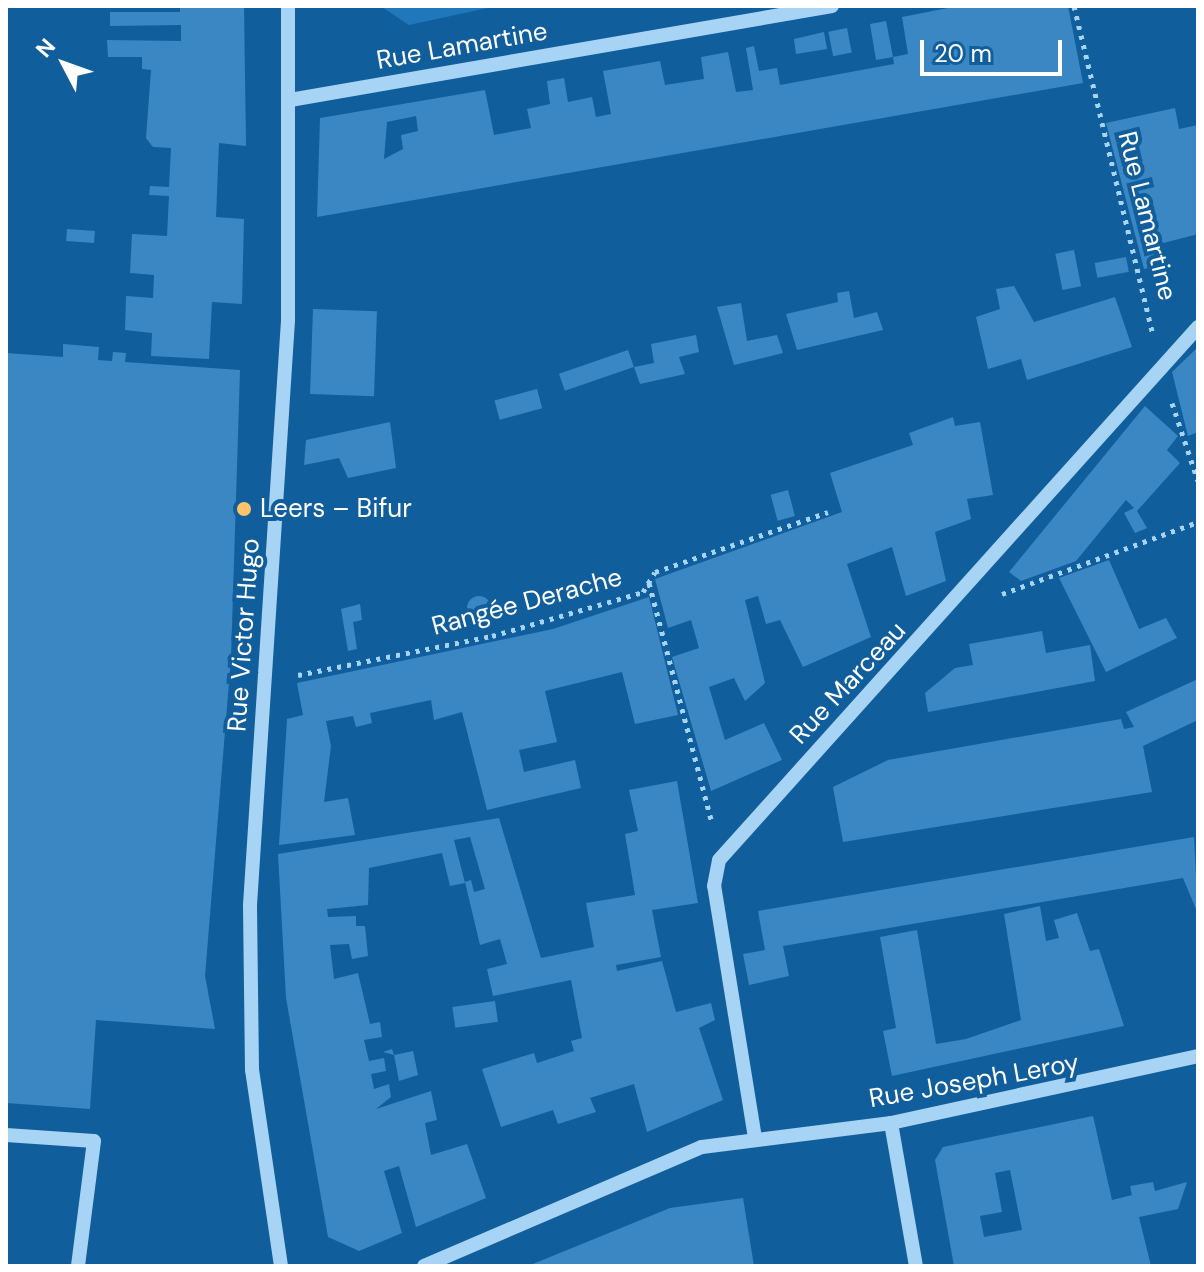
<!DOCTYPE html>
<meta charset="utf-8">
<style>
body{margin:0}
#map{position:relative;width:1204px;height:1272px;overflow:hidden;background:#115e9d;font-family:"DM Sans",sans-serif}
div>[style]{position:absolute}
.green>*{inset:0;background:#2077ba}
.building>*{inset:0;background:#3a87c4;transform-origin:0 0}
.round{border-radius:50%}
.path>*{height:5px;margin-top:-2.5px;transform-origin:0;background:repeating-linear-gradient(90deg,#a7d3f4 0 4px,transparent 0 10px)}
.minor>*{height:14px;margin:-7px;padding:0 7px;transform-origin:7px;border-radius:7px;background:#a7d3f4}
.dots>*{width:22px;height:22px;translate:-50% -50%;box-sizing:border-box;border:4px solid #115e9d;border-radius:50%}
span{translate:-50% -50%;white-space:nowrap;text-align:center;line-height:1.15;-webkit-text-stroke:8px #115e9d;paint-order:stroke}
.street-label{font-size:26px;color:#fff}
.poi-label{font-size:26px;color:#fff}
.left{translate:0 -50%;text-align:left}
.frame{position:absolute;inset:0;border:8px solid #fff;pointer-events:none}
.north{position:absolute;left:24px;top:24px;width:80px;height:80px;-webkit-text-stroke:6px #115e9d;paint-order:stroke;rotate:311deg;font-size:22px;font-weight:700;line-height:32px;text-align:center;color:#fff}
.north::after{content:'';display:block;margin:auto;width:28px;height:36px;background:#fff;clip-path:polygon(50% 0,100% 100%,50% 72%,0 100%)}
.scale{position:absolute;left:920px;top:40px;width:142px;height:36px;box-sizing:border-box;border:4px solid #fff;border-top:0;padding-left:10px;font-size:24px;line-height:28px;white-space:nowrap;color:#fff;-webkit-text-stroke:6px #115e9d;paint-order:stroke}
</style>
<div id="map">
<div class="green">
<div style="clip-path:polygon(380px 6px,497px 6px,409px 25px)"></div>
</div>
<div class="building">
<div style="clip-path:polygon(180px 6px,244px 6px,246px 146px,219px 143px,216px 217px,244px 219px,242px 304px,212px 302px,209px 359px,151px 356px,152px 333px,125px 330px,126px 296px,153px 298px,154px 275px,130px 273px,132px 234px,167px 236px,169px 196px,149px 195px,150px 186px,169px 187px,171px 148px,153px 147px,146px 138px,151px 70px,142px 69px,142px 57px,108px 57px,107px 40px,181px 41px,181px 25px,110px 26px,110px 12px,180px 12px)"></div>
<div style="clip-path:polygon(evenodd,958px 6px,1068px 6px,1083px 83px,317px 217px,320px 118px,485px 90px,494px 135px,531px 128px,527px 109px,550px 104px,547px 81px,564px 78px,568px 102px,592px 97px,596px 117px,611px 114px,603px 71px,660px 61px,665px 85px,704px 79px,701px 57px,728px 52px,736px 92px,753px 90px,746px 48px,754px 46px,759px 71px,777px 68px,780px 85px,894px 64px,893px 57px,876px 60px,870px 24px,886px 21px,893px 57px,908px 54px,902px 17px,958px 6px,416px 116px,418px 131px,401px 135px,403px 149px,384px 159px,387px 122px,416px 116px)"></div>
<div style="left:847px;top:28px;width:25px;height:19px;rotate:79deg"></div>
<div style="clip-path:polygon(824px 32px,827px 49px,796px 54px,794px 39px)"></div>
<div style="clip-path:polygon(1175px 108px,1179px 129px,1198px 125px,1198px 234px,1152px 246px,1156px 266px,1144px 269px,1106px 123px)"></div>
<div style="left:67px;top:229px;width:28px;height:12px;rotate:4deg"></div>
<div style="left:1074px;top:250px;width:37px;height:19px;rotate:79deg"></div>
<div style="left:1126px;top:257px;width:15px;height:32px;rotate:79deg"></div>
<div style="clip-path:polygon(1014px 286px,1034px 322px,1115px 297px,1132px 347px,1027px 380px,1021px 359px,988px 369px,976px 317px,1000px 309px,996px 289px)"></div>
<div style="clip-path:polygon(849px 291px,854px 318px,877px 312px,883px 330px,797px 350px,786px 314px,838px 302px,837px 293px)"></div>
<div style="clip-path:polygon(741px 303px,747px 341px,777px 335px,783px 353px,734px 365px,717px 307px)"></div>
<div style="left:313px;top:309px;width:64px;height:85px;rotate:2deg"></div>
<div style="clip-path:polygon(696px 335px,699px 352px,679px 357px,685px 374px,640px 384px,634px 367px,654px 363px,651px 344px)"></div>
<div style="clip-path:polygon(63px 344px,99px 347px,98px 360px,112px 361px,113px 352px,126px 353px,125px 362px,240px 370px,231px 658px,205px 976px,215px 1029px,96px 1020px,90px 1109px,6px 1103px,6px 353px,63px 357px)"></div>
<div style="clip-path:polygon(1198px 347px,1198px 432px,1188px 436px,1172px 372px)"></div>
<div style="left:628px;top:350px;width:18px;height:73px;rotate:71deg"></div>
<div style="left:537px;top:389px;width:20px;height:44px;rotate:75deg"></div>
<div style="clip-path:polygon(1145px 406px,1178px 436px,1167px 450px,1180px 463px,1137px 511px,1147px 528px,1135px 533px,1124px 513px,1134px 508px,1126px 500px,1076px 561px,1021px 581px,1009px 572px)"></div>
<div style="clip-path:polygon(953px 417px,955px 426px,980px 422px,993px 495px,967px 499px,971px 519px,935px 532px,946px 581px,906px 596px,892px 547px,847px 564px,871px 637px,803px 667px,780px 620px,766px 624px,758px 596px,745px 600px,765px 683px,745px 701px,734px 678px,709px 687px,725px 740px,764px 723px,782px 760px,711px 791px,672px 657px,699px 648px,691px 620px,668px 628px,655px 579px,842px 512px,830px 473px,913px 445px,909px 433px)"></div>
<div style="clip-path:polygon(390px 422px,396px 468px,348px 478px,339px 458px,304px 465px,306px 440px)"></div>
<div style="left:788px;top:490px;width:27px;height:18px;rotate:75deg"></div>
<div style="clip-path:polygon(1109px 560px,1139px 629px,1166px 618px,1177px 638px,1106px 672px,1059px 578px)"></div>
<div class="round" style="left:467px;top:596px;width:24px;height:24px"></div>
<div style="clip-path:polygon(649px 597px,678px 715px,635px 724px,622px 672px,545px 691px,557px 742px,519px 750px,524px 772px,575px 760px,581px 788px,487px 810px,462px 712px,434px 720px,431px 700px,370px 713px,372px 723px,356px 727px,353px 716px,326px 721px,331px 746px,324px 802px,348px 798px,355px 835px,279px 845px,287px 719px,303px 715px,297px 683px,553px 629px)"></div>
<div style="clip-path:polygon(360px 604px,362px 620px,353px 622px,357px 649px,348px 651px,341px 609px)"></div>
<div style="clip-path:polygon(1042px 631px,1046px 653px,1090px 645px,1095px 681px,928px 712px,925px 693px,955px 668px,973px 665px,969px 644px)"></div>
<div style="clip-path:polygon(1198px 679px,1198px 720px,1143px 746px,1152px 792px,843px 842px,833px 787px,888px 760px,1121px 719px,1124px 729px,1134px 727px,1126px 712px)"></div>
<div style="clip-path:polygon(677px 781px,698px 903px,652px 910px,661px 957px,616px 965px,617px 971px,662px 961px,676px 1012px,711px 1003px,715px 1020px,699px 1028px,723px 1100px,647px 1132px,634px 1084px,590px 1098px,596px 1112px,558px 1124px,553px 1110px,501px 1127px,482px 1069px,534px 1053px,537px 1063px,574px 1051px,571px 1041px,582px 1038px,571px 980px,493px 996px,487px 969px,507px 964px,500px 939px,480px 945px,465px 882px,471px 880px,474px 892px,485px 889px,470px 837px,454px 840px,465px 883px,450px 886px,442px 853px,369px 868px,368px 905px,327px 909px,328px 917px,356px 916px,356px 926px,365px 926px,368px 956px,352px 959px,349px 944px,330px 945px,334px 979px,358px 973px,370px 1024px,380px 1022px,382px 1037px,364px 1040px,369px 1061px,384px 1058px,386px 1071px,371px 1074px,374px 1089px,389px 1084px,391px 1097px,376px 1109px,431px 1091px,437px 1120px,425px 1123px,431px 1155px,467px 1144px,486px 1198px,416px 1227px,399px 1166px,384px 1171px,402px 1233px,359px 1251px,328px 1237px,286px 998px,278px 854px,499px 818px,541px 958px,594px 947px,586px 903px,635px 895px,625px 834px,638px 831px,629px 790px)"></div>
<div style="clip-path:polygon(1194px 837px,1198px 914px,1183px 878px,783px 946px,789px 976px,749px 985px,743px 954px,765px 950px,758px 911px)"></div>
<div style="clip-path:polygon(1040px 906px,1046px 941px,1059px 938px,1054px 920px,1077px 913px,1090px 951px,1099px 949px,1124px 1026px,892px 1076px,883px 1031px,896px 1028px,880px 937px,917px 930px,936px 1044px,966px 1039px,1021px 1020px,1004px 914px)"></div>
<div style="left:495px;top:1001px;width:21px;height:43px;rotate:82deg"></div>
<div style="clip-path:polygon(392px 1049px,394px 1055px,413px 1051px,418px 1075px,399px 1081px,394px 1055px,383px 1052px)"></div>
<div style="clip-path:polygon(evenodd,1093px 1116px,1112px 1200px,1132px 1195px,1130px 1186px,1153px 1182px,1155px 1191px,1187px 1182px,1178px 1209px,1139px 1217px,1151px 1266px,954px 1266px,935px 1160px,943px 1147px,1093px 1116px,1010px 1170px,1022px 1230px,984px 1237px,980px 1216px,1002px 1212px,995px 1173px,1010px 1170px)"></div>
<div style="clip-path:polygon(743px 1198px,754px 1266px,528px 1266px,670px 1208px)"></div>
</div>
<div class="path">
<div style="left:1074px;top:6px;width:335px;rotate:76.5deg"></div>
<div style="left:1172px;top:403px;width:82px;rotate:71.6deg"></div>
<div style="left:649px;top:583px;width:245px;rotate:75.3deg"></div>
<div style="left:1002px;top:594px;width:209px;rotate:-20.2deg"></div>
<div style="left:298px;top:675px;width:198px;rotate:-11.4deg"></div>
<div style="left:492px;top:636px;width:157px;rotate:-16.2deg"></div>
<div style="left:643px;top:592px;width:23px;rotate:-59deg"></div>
<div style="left:655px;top:572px;width:183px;rotate:-19.1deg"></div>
</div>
<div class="minor">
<div style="left:290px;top:100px;width:550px;rotate:-9.84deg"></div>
<div style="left:891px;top:1123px;width:145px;rotate:80.1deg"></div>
<div style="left:6px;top:1135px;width:88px;rotate:3.9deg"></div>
<div style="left:94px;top:1141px;width:126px;rotate:97.3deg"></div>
<div style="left:755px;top:1138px;width:255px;rotate:-99.2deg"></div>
<div style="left:714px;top:886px;width:26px;rotate:-79deg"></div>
<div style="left:719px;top:860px;width:717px;rotate:-48.05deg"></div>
<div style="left:281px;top:1266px;width:198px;rotate:-98.4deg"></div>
<div style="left:252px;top:1070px;width:165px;rotate:-90.7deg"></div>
<div style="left:250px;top:905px;width:586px;rotate:-86.28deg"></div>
<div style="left:288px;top:320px;width:314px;rotate:-90deg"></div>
<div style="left:424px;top:1266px;width:302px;rotate:-23.2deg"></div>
<div style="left:702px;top:1147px;width:191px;rotate:-7.2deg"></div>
<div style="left:891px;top:1123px;width:314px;rotate:-12.3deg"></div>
</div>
<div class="dots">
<div style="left:244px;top:509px;background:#ffc36a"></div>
</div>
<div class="street-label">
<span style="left:462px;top:46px;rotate:-10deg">Rue Lamartine</span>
<span style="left:1147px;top:216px;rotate:76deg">Rue Lamartine</span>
<span style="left:527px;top:602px;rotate:-15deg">Rangée Derache</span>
<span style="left:244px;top:635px;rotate:-86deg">Rue Victor Hugo</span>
<span style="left:848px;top:683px;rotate:-47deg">Rue Marceau</span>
<span style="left:974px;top:1081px;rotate:-10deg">Rue Joseph Leroy</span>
</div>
<div class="poi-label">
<span class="left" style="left:260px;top:509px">Leers – Bifur</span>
</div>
<div class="frame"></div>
<div class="north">N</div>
<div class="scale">20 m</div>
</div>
